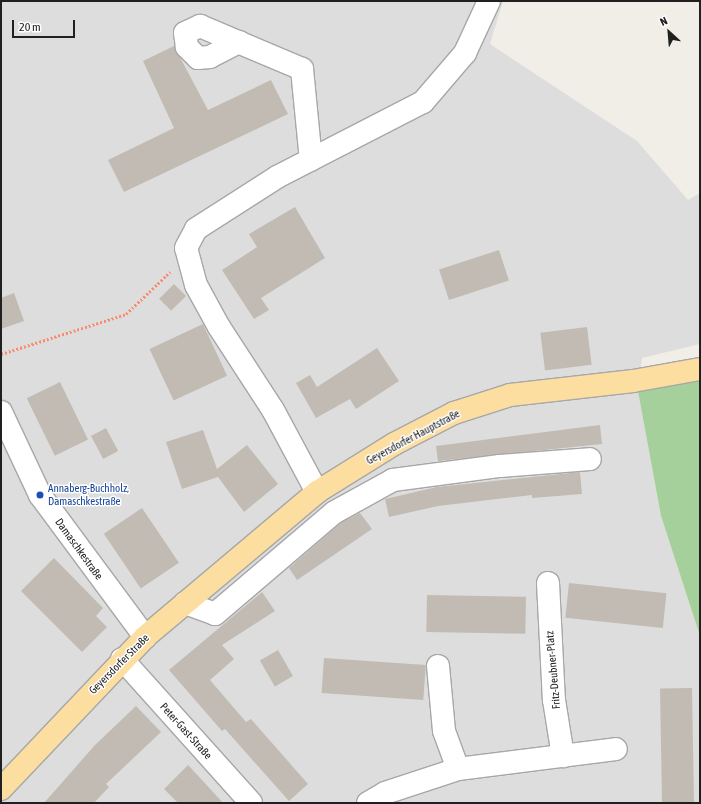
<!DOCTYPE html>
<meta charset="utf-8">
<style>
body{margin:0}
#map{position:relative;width:701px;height:804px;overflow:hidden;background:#f1eee7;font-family:"Asap Condensed",sans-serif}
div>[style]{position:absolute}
.residential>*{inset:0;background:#dedddd}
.forest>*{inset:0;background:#a5d09b}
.building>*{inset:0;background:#c1bbb3;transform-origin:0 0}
.path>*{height:2.5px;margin-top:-1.25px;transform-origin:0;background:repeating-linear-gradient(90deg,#fa8c6e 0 2px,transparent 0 4px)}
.roads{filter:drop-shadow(1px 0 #a7a7a7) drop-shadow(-1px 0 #a7a7a7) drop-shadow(0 1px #a7a7a7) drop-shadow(0 -1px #a7a7a7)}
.minor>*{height:22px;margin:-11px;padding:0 11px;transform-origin:11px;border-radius:11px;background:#fff}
.major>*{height:22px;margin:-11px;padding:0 11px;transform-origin:11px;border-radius:11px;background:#fcdea0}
.dots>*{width:11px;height:11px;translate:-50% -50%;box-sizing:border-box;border:2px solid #fff;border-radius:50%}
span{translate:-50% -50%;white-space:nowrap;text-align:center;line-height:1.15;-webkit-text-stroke:3px #fff;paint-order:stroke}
.street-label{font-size:11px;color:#202020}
.transit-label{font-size:11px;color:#164399}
.left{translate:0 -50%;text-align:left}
.frame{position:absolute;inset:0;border:2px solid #202020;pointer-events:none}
.north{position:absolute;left:649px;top:12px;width:40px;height:40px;-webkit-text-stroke:3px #fff;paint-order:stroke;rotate:334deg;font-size:11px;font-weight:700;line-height:16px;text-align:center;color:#202020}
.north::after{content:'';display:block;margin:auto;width:14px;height:18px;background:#202020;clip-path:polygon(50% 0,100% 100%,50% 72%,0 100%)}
.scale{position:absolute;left:12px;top:20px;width:63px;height:18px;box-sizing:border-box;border:2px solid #202020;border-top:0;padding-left:5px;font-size:12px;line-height:14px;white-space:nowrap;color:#202020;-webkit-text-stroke:3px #fff;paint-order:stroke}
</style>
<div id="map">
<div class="residential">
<div style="clip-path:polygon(1px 1px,503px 1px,490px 44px,637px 141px,688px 200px,700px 193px,700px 344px,642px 358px,638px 389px,661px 516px,700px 636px,700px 803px,1px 803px)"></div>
</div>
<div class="forest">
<div style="clip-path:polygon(700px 377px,700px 636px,661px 516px,638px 391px)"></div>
</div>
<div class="building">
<div style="clip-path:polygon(174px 46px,208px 110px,271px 80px,288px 114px,124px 192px,108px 160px,174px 128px,143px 61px)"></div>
<div style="clip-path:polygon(295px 207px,325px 258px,261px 298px,269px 310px,254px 319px,222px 270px,257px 247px,249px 234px)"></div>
<div style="left:499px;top:250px;width:32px;height:63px;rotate:72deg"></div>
<div style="left:174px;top:284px;width:17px;height:21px;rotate:45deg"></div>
<div style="clip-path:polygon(14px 293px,24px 321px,1px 329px,1px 298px)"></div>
<div style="left:203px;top:324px;width:57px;height:59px;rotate:65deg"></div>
<div style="left:587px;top:327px;width:38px;height:47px;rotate:83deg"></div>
<div style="clip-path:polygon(377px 348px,399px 381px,356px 409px,350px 399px,316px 418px,296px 383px,310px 375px,317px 387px)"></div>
<div style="left:60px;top:382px;width:64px;height:37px;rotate:64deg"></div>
<div style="clip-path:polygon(600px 425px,602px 444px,438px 461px,436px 446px)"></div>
<div style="left:106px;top:428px;width:26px;height:17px;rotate:62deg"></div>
<div style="clip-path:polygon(203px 430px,217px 469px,247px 445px,278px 484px,244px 512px,218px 477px,182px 489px,166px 442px)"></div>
<div style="clip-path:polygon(580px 472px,582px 494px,532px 498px,532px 495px,438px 506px,389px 517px,385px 499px,437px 487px)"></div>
<div style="left:142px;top:508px;width:66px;height:46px;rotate:56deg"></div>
<div style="clip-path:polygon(360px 513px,372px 529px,297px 580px,289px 568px,342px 522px)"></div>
<div style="clip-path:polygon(54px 558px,103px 608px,96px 616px,107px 627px,82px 652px,21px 591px)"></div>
<div style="left:569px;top:583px;width:98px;height:35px;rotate:6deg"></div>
<div style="clip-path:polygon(262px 592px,275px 611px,222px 645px,234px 659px,210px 680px,246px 722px,251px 719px,308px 784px,289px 801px,225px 729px,222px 731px,169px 670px)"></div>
<div style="left:427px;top:595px;width:99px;height:37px;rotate:1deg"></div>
<div style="left:278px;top:650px;width:30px;height:21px;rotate:60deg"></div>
<div style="left:324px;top:658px;width:102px;height:35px;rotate:4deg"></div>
<div style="left:692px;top:688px;width:115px;height:32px;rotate:89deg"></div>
<div style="clip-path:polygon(136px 706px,161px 732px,106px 784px,109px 787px,94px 803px,44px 803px,95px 745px)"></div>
<div style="clip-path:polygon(188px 765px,203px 781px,223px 803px,178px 803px,164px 789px)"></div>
</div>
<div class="path">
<div style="left:1px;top:354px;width:131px;rotate:-17.7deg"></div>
<div style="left:126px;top:314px;width:61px;rotate:-43.7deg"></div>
</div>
<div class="roads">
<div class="minor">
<div style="left:239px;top:42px;width:33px;rotate:153deg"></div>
<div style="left:210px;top:57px;width:12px;rotate:175deg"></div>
<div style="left:198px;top:58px;width:16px;rotate:-135deg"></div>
<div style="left:187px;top:47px;width:14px;rotate:-98deg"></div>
<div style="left:185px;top:33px;width:17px;rotate:-25deg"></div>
<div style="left:200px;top:26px;width:111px;rotate:22.9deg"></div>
<div style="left:302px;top:69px;width:91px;rotate:84.4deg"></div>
<div style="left:1px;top:412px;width:92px;rotate:64.8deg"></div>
<div style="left:40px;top:495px;width:177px;rotate:53.5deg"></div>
<div style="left:317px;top:492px;width:93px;rotate:-118.2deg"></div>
<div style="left:273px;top:410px;width:99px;rotate:-123deg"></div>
<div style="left:219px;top:327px;width:48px;rotate:-118.7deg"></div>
<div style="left:196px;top:285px;width:38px;rotate:-105deg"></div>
<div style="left:186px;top:248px;width:21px;rotate:-62deg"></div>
<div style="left:196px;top:229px;width:96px;rotate:-32.7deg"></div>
<div style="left:277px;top:177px;width:164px;rotate:-27.2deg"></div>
<div style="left:423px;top:102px;width:65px;rotate:-49.4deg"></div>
<div style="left:465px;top:53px;width:57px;rotate:-65.2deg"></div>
<div style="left:548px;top:583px;width:117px;rotate:87.1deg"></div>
<div style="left:554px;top:700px;width:57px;rotate:80.9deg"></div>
<div style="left:185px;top:603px;width:32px;rotate:20deg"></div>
<div style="left:215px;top:614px;width:157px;rotate:-40.4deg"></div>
<div style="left:335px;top:512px;width:66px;rotate:-28.9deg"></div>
<div style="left:393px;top:480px;width:108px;rotate:-7.5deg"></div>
<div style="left:500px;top:466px;width:90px;rotate:-4.4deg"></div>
<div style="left:122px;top:659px;width:193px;rotate:48.1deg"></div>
<div style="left:438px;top:666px;width:65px;rotate:84.7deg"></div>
<div style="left:444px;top:731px;width:40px;rotate:69.8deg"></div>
<div style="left:368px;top:803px;width:20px;rotate:-30deg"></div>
<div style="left:385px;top:793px;width:77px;rotate:-18.2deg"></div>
<div style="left:458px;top:769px;width:159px;rotate:-7.2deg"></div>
</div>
<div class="major">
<div style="left:1px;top:789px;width:209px;rotate:-46.5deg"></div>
<div style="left:145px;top:637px;width:225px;rotate:-40.1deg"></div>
<div style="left:317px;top:492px;width:91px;rotate:-31.9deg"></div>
<div style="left:394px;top:444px;width:68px;rotate:-27.3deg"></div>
<div style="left:454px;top:413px;width:59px;rotate:-17.8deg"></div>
<div style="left:510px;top:395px;width:124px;rotate:-6.5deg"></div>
<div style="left:633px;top:381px;width:68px;rotate:-10.2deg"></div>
</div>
</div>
<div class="dots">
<div style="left:40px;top:495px;background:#1a4fb4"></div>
</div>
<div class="street-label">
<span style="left:413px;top:437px;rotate:-28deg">Geyersdorfer Hauptstraße</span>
<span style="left:79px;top:549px;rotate:54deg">Damaschkestraße</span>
<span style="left:119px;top:664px;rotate:-45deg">Geyersdorfer Straße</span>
<span style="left:553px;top:670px;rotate:-95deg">Fritz-Deubner-Platz</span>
<span style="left:186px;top:731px;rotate:48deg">Peter-Gast-Straße</span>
</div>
<div class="transit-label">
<span class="left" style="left:48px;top:495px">Annaberg-Buchholz,<br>Damaschkestraße</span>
</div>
<div class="frame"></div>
<div class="north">N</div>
<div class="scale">20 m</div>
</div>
